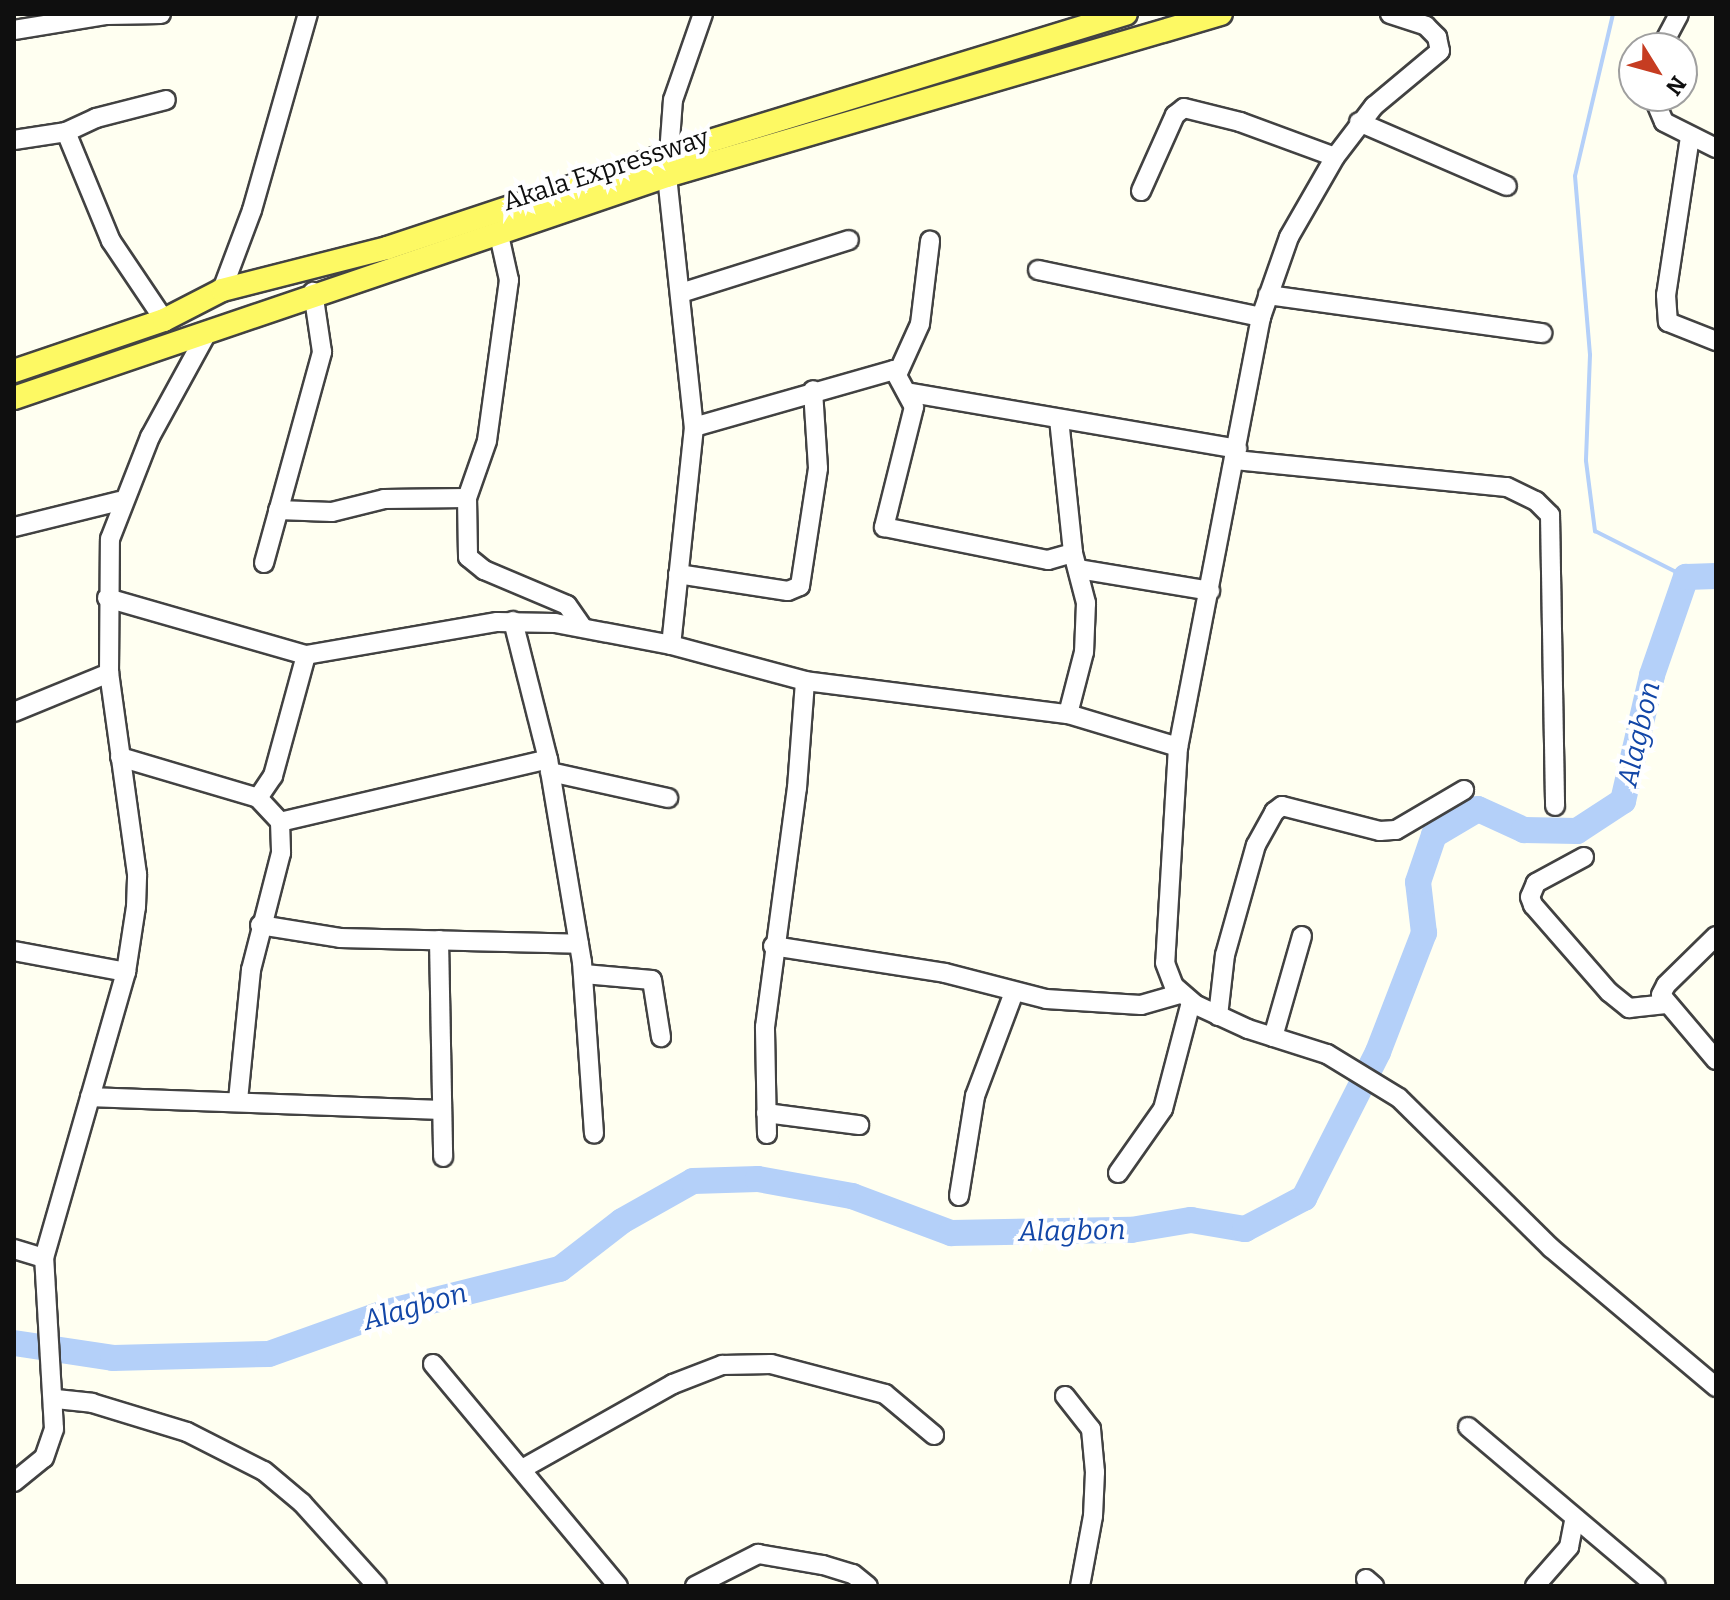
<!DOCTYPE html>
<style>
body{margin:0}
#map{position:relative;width:1730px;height:1600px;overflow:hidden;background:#fffff1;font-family:Bitter,serif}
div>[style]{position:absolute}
.stream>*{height:4px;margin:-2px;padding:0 2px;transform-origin:2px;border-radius:2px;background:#b4d0f9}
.river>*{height:26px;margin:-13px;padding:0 13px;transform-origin:13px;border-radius:13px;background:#b4d0f9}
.roads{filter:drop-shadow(2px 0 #424242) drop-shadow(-2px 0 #424242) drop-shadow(0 2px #424242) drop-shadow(0 -2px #424242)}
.minor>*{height:18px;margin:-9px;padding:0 9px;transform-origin:9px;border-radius:9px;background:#fff}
.major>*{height:22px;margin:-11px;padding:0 11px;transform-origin:11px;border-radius:11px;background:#fdf963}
span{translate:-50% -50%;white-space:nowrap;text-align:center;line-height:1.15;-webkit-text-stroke:8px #fff;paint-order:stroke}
.street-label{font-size:26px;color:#0f0f0f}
.water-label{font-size:28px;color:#1246a7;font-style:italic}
.frame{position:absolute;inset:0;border:16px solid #0f0f0f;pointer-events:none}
.north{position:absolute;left:1618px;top:32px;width:80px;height:80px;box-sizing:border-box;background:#fff;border:2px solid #9f9f9f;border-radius:50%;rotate:127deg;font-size:22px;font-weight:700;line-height:32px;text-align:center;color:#0f0f0f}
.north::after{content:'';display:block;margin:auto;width:28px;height:36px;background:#c63c21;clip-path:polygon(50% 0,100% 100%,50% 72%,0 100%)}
</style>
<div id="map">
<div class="stream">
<div style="left:1613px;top:14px;width:166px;rotate:103.2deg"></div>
<div style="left:1575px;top:176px;width:180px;rotate:85.2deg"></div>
<div style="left:1590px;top:355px;width:106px;rotate:92.2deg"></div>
<div style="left:1586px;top:461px;width:71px;rotate:82.7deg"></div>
<div style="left:1595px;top:531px;width:102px;rotate:26.8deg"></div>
</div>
<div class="river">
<div style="left:14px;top:1343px;width:100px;rotate:8.6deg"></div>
<div style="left:113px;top:1358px;width:156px;rotate:-1.5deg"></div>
<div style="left:269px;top:1354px;width:125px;rotate:-19.6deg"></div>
<div style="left:387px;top:1312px;width:178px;rotate:-14deg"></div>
<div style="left:560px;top:1269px;width:78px;rotate:-37.7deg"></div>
<div style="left:622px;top:1221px;width:81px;rotate:-29.4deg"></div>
<div style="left:693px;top:1181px;width:65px;rotate:-1.8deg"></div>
<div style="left:758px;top:1179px;width:96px;rotate:10.3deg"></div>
<div style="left:852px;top:1196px;width:106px;rotate:20.5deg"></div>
<div style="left:951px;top:1233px;width:180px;rotate:-1deg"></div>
<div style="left:1131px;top:1230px;width:61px;rotate:-9.5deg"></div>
<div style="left:1191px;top:1220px;width:55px;rotate:9.5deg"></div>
<div style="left:1245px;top:1229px;width:67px;rotate:-27.7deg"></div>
<div style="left:1304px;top:1198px;width:164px;rotate:-63.1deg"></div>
<div style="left:1378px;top:1052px;width:128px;rotate:-68.9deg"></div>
<div style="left:1424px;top:933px;width:51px;rotate:-96.7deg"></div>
<div style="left:1418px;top:882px;width:50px;rotate:-71.2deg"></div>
<div style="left:1434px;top:835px;width:51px;rotate:-30.6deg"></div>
<div style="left:1478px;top:809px;width:51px;rotate:24.5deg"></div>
<div style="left:1524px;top:830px;width:53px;rotate:1.1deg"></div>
<div style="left:1577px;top:831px;width:55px;rotate:-33.1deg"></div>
<div style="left:1623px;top:801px;width:129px;rotate:-77deg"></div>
<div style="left:1652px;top:675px;width:104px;rotate:-70.9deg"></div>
<div style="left:1686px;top:577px;width:30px;rotate:-2deg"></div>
</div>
<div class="roads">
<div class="minor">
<div style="left:1390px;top:14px;width:38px;rotate:18deg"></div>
<div style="left:1426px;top:26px;width:16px;rotate:45deg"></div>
<div style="left:1437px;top:37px;width:14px;rotate:78deg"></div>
<div style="left:1440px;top:51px;width:86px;rotate:140.2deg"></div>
<div style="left:1374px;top:106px;width:64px;rotate:127.4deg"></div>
<div style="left:1335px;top:157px;width:92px;rotate:119.9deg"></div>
<div style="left:1289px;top:237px;width:85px;rotate:109.3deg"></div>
<div style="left:1261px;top:317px;width:438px;rotate:100.9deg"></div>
<div style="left:1178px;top:747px;width:216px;rotate:93.4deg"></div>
<div style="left:1165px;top:963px;width:25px;rotate:69deg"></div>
<div style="left:1174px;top:986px;width:29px;rotate:41deg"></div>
<div style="left:1196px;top:1005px;width:57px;rotate:24.8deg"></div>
<div style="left:1248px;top:1029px;width:83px;rotate:17.6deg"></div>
<div style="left:1327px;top:1054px;width:84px;rotate:31.4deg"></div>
<div style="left:1399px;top:1098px;width:214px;rotate:44.6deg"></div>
<div style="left:1551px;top:1248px;width:216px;rotate:40.1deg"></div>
<div style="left:14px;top:30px;width:94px;rotate:-9.2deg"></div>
<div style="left:107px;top:15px;width:54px;rotate:-1.1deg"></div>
<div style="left:1661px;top:48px;width:38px;rotate:-62deg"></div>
<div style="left:1653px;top:96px;width:28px;rotate:67deg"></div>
<div style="left:1664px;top:122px;width:58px;rotate:26.6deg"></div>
<div style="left:1359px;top:122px;width:161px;rotate:23.4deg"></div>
<div style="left:66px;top:132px;width:118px;rotate:67.6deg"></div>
<div style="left:111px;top:241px;width:95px;rotate:56.1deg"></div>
<div style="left:1690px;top:137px;width:160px;rotate:98.6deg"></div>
<div style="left:1666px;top:295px;width:27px;rotate:86deg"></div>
<div style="left:1668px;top:322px;width:52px;rotate:21.6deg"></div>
<div style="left:14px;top:140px;width:53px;rotate:-8.7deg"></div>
<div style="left:66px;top:132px;width:33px;rotate:-25deg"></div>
<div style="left:96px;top:118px;width:72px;rotate:-14.4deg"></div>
<div style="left:669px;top:154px;width:54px;rotate:-85.8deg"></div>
<div style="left:673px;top:100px;width:91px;rotate:-70.8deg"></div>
<div style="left:667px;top:176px;width:252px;rotate:83.9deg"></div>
<div style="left:694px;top:427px;width:219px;rotate:96deg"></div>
<div style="left:1141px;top:191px;width:83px;rotate:-65.9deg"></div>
<div style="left:1175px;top:115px;width:11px;rotate:-38deg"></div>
<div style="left:1184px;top:108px;width:58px;rotate:14deg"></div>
<div style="left:1240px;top:122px;width:101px;rotate:20.2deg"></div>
<div style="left:499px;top:235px;width:46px;rotate:77.5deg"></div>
<div style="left:509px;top:280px;width:162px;rotate:97.8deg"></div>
<div style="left:487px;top:441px;width:60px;rotate:109.3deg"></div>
<div style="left:467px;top:498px;width:59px;rotate:89deg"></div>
<div style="left:468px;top:557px;width:21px;rotate:39deg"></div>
<div style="left:484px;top:570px;width:90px;rotate:22.9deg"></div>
<div style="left:567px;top:605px;width:28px;rotate:55deg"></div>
<div style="left:1038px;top:270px;width:228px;rotate:11.9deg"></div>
<div style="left:222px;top:290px;width:85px;rotate:-69.4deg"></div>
<div style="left:252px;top:210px;width:204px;rotate:-74.1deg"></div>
<div style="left:681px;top:293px;width:176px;rotate:-17.5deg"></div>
<div style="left:1268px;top:295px;width:277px;rotate:7.9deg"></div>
<div style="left:897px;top:375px;width:56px;rotate:-65.7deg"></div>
<div style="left:920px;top:324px;width:84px;rotate:-83.1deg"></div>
<div style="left:911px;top:393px;width:331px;rotate:9.7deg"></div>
<div style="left:1059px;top:419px;width:135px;rotate:84deg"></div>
<div style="left:1073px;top:553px;width:52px;rotate:75.4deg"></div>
<div style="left:1086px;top:603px;width:49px;rotate:92.3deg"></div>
<div style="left:1084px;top:652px;width:64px;rotate:104.5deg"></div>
<div style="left:694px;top:427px;width:208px;rotate:-15.9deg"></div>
<div style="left:894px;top:370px;width:42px;rotate:61.6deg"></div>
<div style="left:914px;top:407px;width:124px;rotate:104deg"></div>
<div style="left:884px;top:527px;width:167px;rotate:11.4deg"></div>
<div style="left:1048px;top:560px;width:26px;rotate:-16deg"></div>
<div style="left:1235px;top:460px;width:273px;rotate:5.7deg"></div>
<div style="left:1507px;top:487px;width:32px;rotate:26deg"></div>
<div style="left:1536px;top:501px;width:20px;rotate:45deg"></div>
<div style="left:1550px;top:515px;width:291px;rotate:89deg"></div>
<div style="left:278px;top:510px;width:54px;rotate:2.1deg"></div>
<div style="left:332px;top:512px;width:54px;rotate:-14deg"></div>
<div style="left:384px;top:499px;width:83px;rotate:-0.7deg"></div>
<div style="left:14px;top:527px;width:109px;rotate:-13.8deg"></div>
<div style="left:264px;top:563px;width:219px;rotate:-74.6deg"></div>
<div style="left:322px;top:352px;width:61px;rotate:-98.5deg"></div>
<div style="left:1079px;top:569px;width:133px;rotate:9.5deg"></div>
<div style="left:678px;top:574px;width:111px;rotate:8.8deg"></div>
<div style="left:788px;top:591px;width:13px;rotate:-23deg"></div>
<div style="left:800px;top:586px;width:119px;rotate:-81.3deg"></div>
<div style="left:818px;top:468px;width:78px;rotate:-93.7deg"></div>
<div style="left:107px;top:598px;width:207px;rotate:16deg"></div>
<div style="left:306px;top:655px;width:194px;rotate:-9.8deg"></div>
<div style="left:497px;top:622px;width:58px;rotate:1deg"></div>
<div style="left:555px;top:623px;width:118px;rotate:10.7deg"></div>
<div style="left:671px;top:645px;width:139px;rotate:15deg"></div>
<div style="left:805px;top:681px;width:265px;rotate:7.2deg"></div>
<div style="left:1068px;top:714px;width:115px;rotate:16.7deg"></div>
<div style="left:513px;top:621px;width:142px;rotate:75.8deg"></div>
<div style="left:548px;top:759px;width:206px;rotate:80.5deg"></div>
<div style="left:582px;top:962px;width:172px;rotate:86deg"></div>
<div style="left:14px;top:712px;width:103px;rotate:-22.3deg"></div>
<div style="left:120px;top:757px;width:144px;rotate:16.5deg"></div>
<div style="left:258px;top:798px;width:33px;rotate:47deg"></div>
<div style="left:280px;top:822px;width:31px;rotate:88deg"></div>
<div style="left:281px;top:853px;width:121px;rotate:104.4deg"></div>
<div style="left:251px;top:970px;width:131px;rotate:95.7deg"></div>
<div style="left:550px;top:772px;width:121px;rotate:12.4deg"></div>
<div style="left:258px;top:798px;width:27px;rotate:-56deg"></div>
<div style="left:273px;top:776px;width:125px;rotate:-74.7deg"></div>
<div style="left:280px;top:822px;width:275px;rotate:-13.2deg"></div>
<div style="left:1584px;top:857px;width:55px;rotate:151.6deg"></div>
<div style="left:1536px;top:883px;width:15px;rotate:113deg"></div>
<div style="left:1530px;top:897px;width:9px;rotate:69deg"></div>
<div style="left:1533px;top:905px;width:116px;rotate:48.9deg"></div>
<div style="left:1609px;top:992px;width:26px;rotate:39deg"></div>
<div style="left:1629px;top:1008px;width:37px;rotate:-6deg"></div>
<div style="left:260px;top:925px;width:81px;rotate:9.2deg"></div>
<div style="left:340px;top:938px;width:239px;rotate:1.4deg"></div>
<div style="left:1716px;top:936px;width:70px;rotate:135.6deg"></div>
<div style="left:1666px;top:985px;width:11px;rotate:117deg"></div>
<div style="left:1661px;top:995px;width:85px;rotate:49.8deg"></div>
<div style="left:439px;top:940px;width:217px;rotate:88.9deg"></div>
<div style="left:773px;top:946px;width:174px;rotate:8.9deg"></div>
<div style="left:945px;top:973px;width:104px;rotate:14.4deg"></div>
<div style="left:1046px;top:999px;width:95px;rotate:3.6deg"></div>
<div style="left:1141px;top:1005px;width:40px;rotate:-16deg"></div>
<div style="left:14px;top:951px;width:114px;rotate:10.6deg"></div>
<div style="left:584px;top:974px;width:68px;rotate:5deg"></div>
<div style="left:652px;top:980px;width:58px;rotate:81deg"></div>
<div style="left:1218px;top:1016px;width:61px;rotate:-83.5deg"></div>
<div style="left:1225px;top:955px;width:114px;rotate:-74.3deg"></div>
<div style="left:1256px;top:845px;width:38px;rotate:-61deg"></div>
<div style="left:1274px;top:812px;width:10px;rotate:-37deg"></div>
<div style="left:1282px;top:806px;width:101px;rotate:14.3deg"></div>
<div style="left:1380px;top:831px;width:16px;rotate:-4deg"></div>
<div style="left:1396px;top:830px;width:79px;rotate:-30.5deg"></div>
<div style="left:1273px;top:1037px;width:105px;rotate:-74deg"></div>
<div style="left:90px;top:1097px;width:350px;rotate:2.1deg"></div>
<div style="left:766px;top:1113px;width:94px;rotate:7.4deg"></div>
<div style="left:767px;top:1134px;width:107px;rotate:-91.1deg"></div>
<div style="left:765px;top:1027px;width:241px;rotate:-82.4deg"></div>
<div style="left:797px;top:788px;width:107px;rotate:-85.7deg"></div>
<div style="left:1118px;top:1173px;width:78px;rotate:-54.9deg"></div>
<div style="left:1163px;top:1109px;width:111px;rotate:-75.3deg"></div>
<div style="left:959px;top:1196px;width:101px;rotate:-80.9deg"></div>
<div style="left:975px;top:1096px;width:111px;rotate:-69.4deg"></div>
<div style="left:14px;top:1249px;width:31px;rotate:17deg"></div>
<div style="left:433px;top:1364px;width:289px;rotate:50.2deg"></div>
<div style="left:1065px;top:1396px;width:42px;rotate:51.8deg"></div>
<div style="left:1091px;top:1429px;width:43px;rotate:84.7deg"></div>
<div style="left:1095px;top:1472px;width:44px;rotate:92.6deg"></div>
<div style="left:1093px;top:1516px;width:71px;rotate:100.5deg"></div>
<div style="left:56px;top:1399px;width:36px;rotate:6deg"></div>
<div style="left:92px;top:1403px;width:99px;rotate:17deg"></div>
<div style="left:187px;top:1432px;width:86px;rotate:26.9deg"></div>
<div style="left:264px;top:1471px;width:50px;rotate:40.1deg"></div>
<div style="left:302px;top:1503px;width:112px;rotate:47.9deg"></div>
<div style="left:1468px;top:1427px;width:246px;rotate:40.2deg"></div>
<div style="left:522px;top:1469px;width:173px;rotate:-29.4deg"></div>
<div style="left:673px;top:1384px;width:53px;rotate:-21.2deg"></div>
<div style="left:722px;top:1365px;width:49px;rotate:-1.2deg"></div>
<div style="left:771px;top:1364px;width:118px;rotate:14.7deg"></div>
<div style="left:885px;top:1394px;width:64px;rotate:39.9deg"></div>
<div style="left:14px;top:1482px;width:38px;rotate:-39deg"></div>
<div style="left:44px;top:1458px;width:31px;rotate:-71deg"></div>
<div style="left:54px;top:1429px;width:171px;rotate:-93.3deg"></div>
<div style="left:44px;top:1258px;width:298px;rotate:-74deg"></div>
<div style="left:126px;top:972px;width:66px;rotate:-81.3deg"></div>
<div style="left:136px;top:907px;width:33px;rotate:-88deg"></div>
<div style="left:137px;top:874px;width:203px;rotate:-97.9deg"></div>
<div style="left:109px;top:673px;width:134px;rotate:-89.6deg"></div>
<div style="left:110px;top:539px;width:110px;rotate:-68.6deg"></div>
<div style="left:150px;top:437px;width:119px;rotate:-61.3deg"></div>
<div style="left:1366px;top:1579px;width:11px;rotate:41deg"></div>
<div style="left:695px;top:1586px;width:71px;rotate:-26.9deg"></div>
<div style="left:758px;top:1554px;width:66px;rotate:9.6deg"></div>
<div style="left:823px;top:1565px;width:31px;rotate:17deg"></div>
<div style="left:853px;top:1574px;width:19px;rotate:39deg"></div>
<div style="left:1535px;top:1586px;width:52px;rotate:-48.9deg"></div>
<div style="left:1569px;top:1547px;width:26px;rotate:-79deg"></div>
</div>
<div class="major">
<div style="left:14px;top:371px;width:158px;rotate:-18.8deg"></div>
<div style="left:164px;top:320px;width:65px;rotate:-27.3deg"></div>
<div style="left:222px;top:290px;width:170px;rotate:-14.3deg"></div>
<div style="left:387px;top:248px;width:316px;rotate:-18.4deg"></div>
<div style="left:687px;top:148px;width:459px;rotate:-17deg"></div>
<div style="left:14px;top:398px;width:690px;rotate:-18.78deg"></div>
<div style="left:667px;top:176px;width:577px;rotate:-16.3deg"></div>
</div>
</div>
<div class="street-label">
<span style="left:606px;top:170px;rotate:-18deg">Akala Expressway</span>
</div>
<div class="water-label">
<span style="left:1639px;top:734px;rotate:-77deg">Alagbon</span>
<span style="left:1072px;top:1231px;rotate:-1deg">Alagbon</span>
<span style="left:415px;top:1307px;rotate:-16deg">Alagbon</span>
</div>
<div class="frame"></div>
<div class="north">N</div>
</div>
